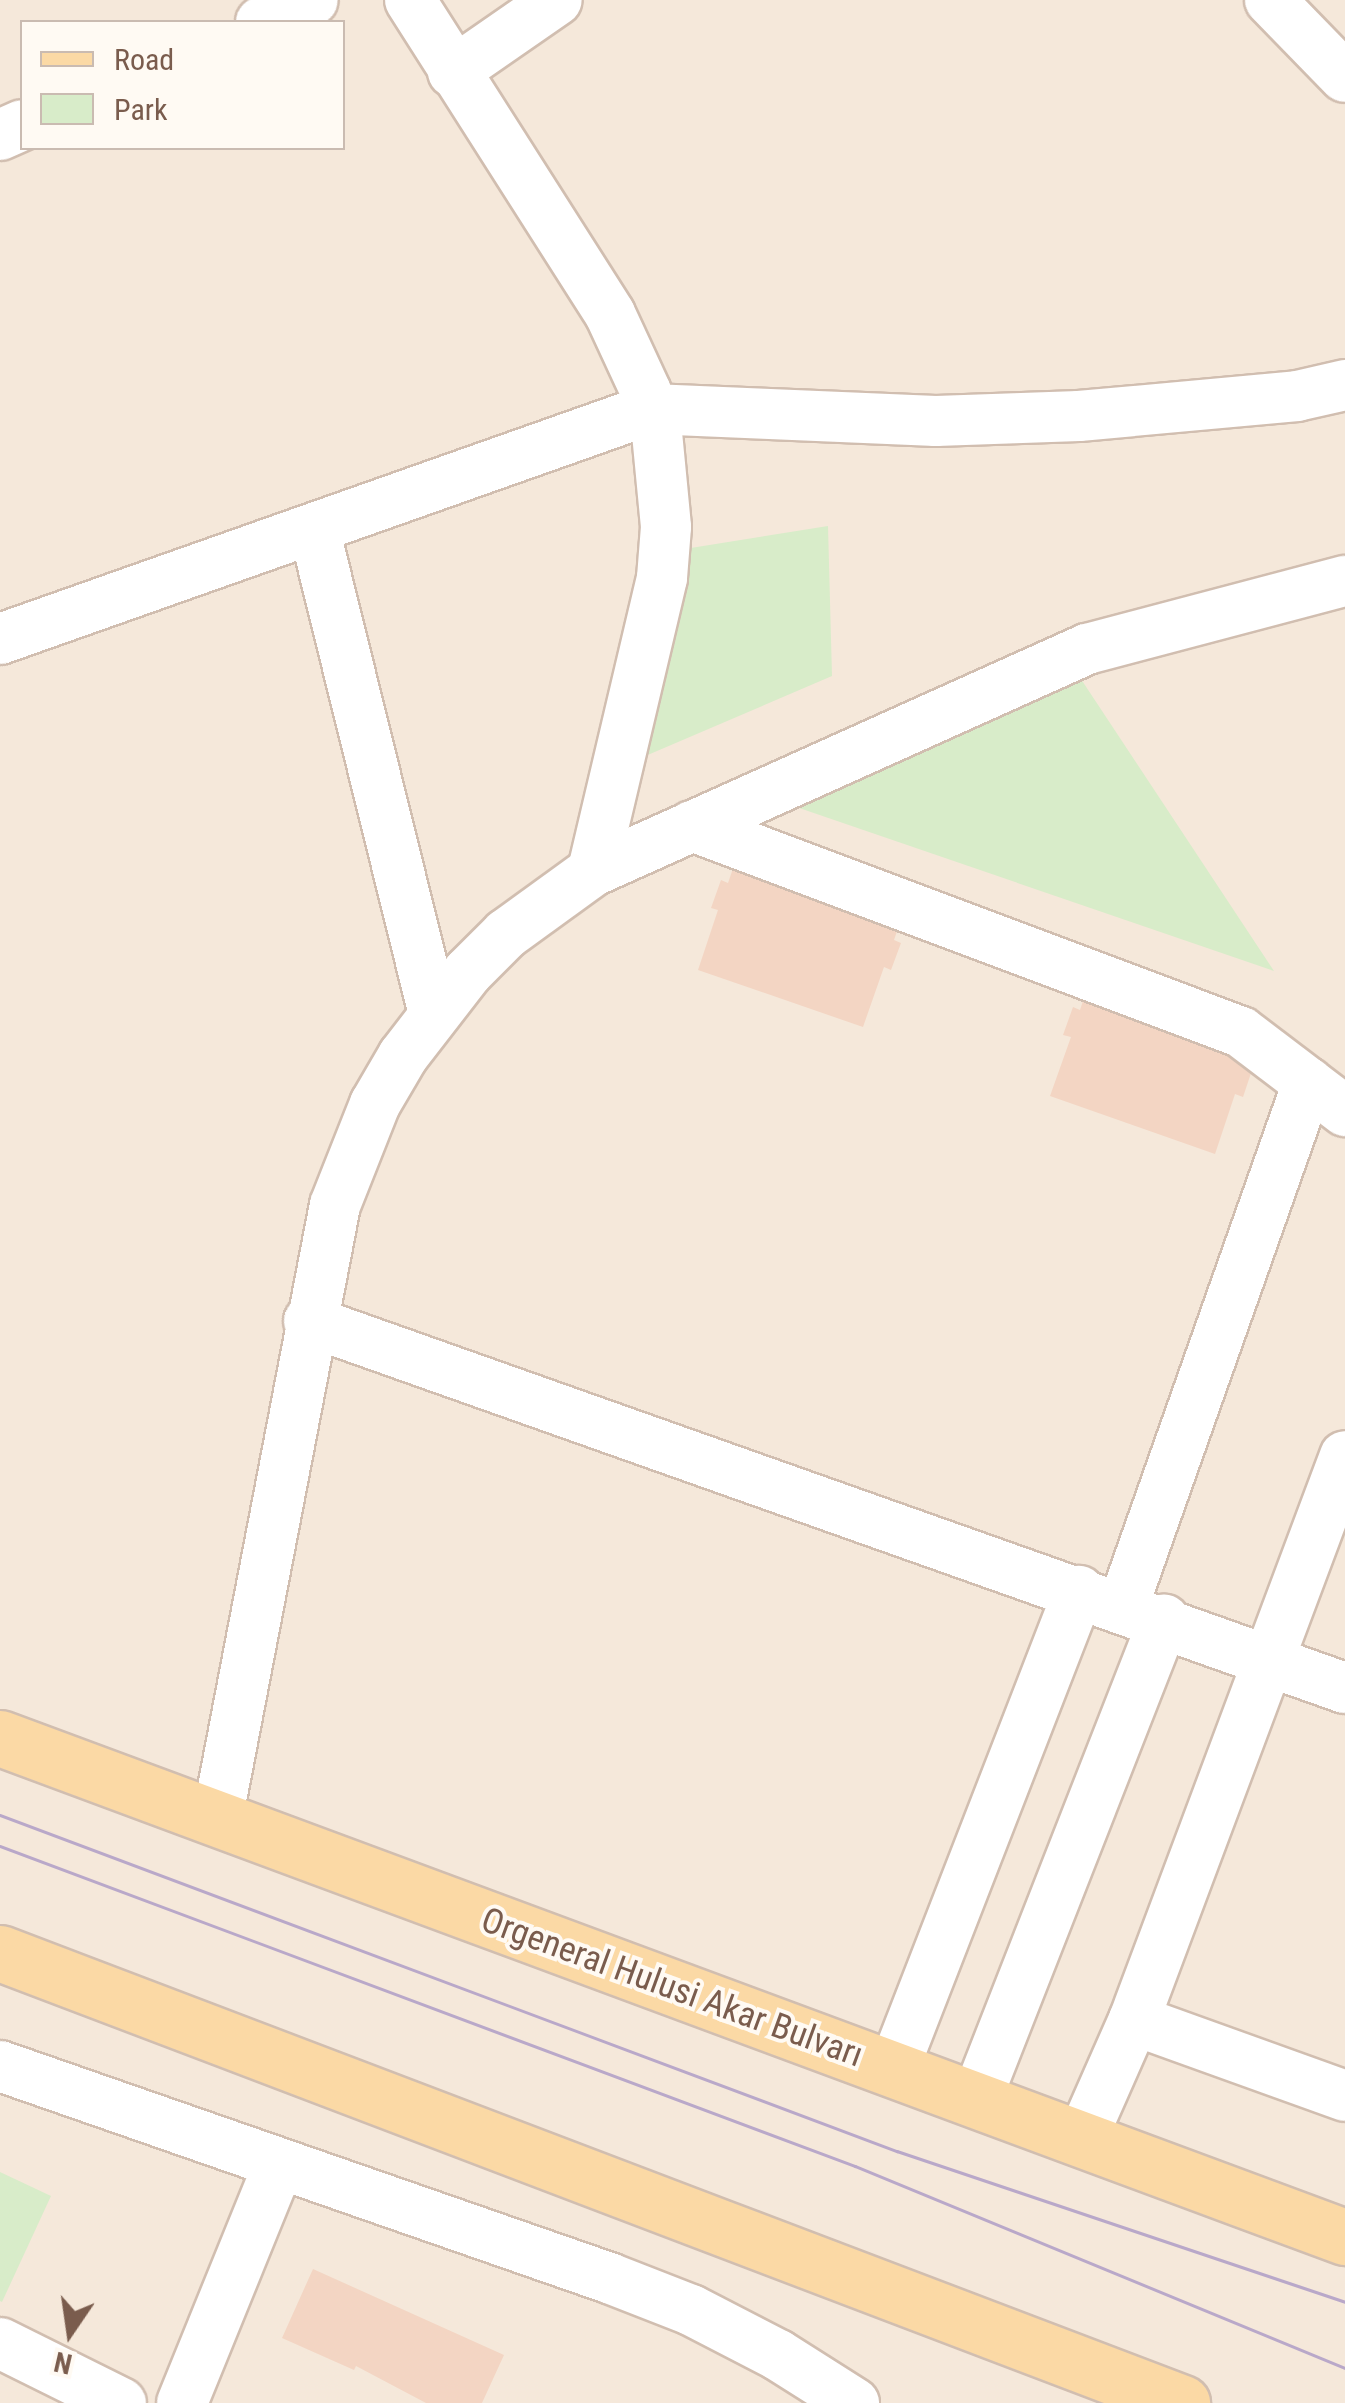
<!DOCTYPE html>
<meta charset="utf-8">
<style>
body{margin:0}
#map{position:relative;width:1345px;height:2403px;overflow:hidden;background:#fdf6ec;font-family:"Roboto Condensed",sans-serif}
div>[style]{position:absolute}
.residential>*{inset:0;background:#f5e8da}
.green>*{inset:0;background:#d8ecc9}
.building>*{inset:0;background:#f3d5c3}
.roads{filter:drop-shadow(2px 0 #d1beb0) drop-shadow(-2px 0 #d1beb0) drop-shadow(0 2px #d1beb0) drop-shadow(0 -2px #d1beb0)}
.minor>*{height:50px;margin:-25px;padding:0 25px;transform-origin:25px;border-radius:25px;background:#fff}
.primary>*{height:55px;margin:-27.5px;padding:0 27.5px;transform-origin:27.5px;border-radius:27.5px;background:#fbd9a5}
.tram>*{height:2.5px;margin:-1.25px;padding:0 1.25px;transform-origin:1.25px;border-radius:1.25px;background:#b9a8c9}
span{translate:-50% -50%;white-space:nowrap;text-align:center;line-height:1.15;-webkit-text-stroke:8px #fffaf3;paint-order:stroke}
.street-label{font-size:35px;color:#7a5c4d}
.legend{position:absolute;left:20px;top:20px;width:325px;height:130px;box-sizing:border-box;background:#fffaf3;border:2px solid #cabbb1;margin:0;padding:12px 18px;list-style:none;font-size:30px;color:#7a5c4d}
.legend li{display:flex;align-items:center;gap:20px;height:50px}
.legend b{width:50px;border:2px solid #cabbb1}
.north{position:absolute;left:20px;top:2283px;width:100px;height:100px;-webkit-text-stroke:8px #fffaf3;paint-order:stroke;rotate:193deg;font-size:28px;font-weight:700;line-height:40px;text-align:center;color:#7a5c4d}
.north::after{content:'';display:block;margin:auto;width:35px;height:45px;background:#7a5c4d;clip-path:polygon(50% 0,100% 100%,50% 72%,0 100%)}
</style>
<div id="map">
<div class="residential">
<div style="clip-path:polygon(evenodd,0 0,1345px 0,1345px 2403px,0 2403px,0 0,22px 22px,342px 22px,342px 148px,22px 148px,22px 22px)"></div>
</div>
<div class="green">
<div style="clip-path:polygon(828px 526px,832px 676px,643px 757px,672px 551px)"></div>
<div style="clip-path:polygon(1069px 661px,1274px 971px,744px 789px)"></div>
<div style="clip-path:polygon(0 2172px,51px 2196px,2px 2302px,0 2301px)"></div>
</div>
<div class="building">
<div style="clip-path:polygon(739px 851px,905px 908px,894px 940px,901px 943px,891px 970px,884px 967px,863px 1027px,698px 970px,718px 910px,711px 908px,721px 880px,728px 883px)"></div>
<div style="clip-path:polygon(1091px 977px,1257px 1035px,1245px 1067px,1252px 1070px,1243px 1097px,1235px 1094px,1215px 1154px,1050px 1096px,1071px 1037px,1063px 1035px,1073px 1007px,1080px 1010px)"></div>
<div style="clip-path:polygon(313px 2269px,504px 2355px,482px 2403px,426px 2403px,356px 2366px,354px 2370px,282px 2338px)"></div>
</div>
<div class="roads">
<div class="minor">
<div style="left:410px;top:0;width:372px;rotate:57.5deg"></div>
<div style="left:610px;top:314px;width:86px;rotate:65.2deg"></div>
<div style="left:646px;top:392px;width:42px;rotate:75deg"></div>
<div style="left:657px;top:433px;width:94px;rotate:84.5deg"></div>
<div style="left:666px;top:527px;width:51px;rotate:94.5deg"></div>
<div style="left:662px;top:578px;width:301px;rotate:103.3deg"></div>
<div style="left:1270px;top:0;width:107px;rotate:45.8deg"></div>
<div style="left:261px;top:22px;width:56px;rotate:-22.9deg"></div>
<div style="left:453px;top:72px;width:126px;rotate:-34.7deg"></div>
<div style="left:0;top:135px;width:24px;rotate:-24deg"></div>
<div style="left:314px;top:529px;width:499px;rotate:76.1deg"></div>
<div style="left:0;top:639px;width:690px;rotate:-19.46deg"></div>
<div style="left:651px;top:409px;width:285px;rotate:2.4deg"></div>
<div style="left:936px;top:421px;width:143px;rotate:-2deg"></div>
<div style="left:1079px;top:416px;width:219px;rotate:-5.2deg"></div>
<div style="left:1297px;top:396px;width:49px;rotate:-12.9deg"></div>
<div style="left:692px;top:826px;width:586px;rotate:20.57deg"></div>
<div style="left:1241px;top:1032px;width:131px;rotate:37.2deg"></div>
<div style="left:309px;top:1321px;width:1099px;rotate:19.51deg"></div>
<div style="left:1123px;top:1606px;width:555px;rotate:-70.52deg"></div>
<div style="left:217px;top:1820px;width:626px;rotate:-79.14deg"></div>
<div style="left:335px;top:1205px;width:109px;rotate:-68.4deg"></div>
<div style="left:375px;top:1104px;width:56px;rotate:-59.7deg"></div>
<div style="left:403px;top:1056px;width:106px;rotate:-52.3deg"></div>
<div style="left:468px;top:972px;width:54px;rotate:-45deg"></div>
<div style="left:506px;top:934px;width:107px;rotate:-35.9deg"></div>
<div style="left:593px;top:871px;width:542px;rotate:-24.2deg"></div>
<div style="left:1087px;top:649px;width:267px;rotate:-14.8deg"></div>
<div style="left:1134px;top:2020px;width:224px;rotate:19.8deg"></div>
<div style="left:0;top:2066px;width:645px;rotate:19.19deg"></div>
<div style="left:609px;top:2278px;width:88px;rotate:21.3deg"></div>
<div style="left:691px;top:2310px;width:98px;rotate:27.3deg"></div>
<div style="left:778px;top:2355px;width:90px;rotate:32.3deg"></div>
<div style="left:893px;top:2070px;width:514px;rotate:-68.78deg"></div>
<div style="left:976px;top:2100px;width:516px;rotate:-68.61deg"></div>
<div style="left:1081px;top:2140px;width:131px;rotate:-66.2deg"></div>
<div style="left:1134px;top:2020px;width:602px;rotate:-69.49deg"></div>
<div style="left:0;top:2343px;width:135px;rotate:26.4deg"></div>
<div style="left:182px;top:2403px;width:256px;rotate:-67.9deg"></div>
</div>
<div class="primary">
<div style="left:0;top:1738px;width:1435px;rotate:20.36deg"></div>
<div style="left:0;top:1953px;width:1265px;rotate:20.84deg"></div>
</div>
</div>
<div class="tram">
<div style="left:0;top:1815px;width:958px;rotate:20.54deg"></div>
<div style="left:897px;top:2151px;width:473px;rotate:18.6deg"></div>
<div style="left:0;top:1846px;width:913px;rotate:20.52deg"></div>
<div style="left:855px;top:2166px;width:530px;rotate:22.4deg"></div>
</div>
<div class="street-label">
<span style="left:672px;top:1988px;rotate:20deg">Orgeneral Hulusi Akar Bulvarı</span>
</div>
<ul class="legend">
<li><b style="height:12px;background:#fbd9a5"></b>Road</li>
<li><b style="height:28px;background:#d8ecc9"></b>Park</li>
</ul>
<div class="north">N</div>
</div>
